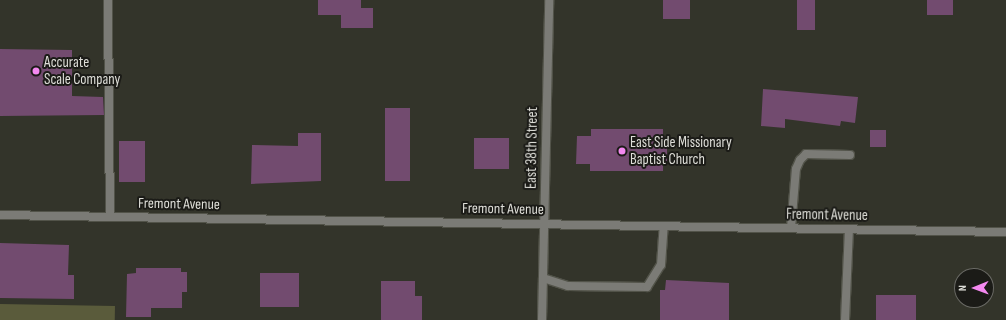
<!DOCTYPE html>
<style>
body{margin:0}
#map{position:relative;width:1006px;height:320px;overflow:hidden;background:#33342a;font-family:"Sofia Sans Condensed",sans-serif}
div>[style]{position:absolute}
.green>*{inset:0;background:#5a5b3b;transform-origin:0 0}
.building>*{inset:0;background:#724b6f;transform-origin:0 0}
.roads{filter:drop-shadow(1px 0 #525349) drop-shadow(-1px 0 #525349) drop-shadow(0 1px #525349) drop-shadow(0 -1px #525349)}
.lane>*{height:8px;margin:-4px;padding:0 4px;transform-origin:4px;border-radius:4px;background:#7b7b76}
.street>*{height:8px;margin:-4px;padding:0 4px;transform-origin:4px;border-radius:4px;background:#7b7b76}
.dots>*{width:11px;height:11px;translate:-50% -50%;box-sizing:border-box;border:2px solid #1b1b17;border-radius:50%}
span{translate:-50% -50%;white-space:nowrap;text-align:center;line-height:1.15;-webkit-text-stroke:4px #1b1b17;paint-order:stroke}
.poi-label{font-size:15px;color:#deded8}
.left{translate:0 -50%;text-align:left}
.street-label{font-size:15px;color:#deded8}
.north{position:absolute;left:954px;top:268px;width:40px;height:40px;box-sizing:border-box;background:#1b1b17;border:1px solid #696964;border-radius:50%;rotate:269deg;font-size:11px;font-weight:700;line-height:16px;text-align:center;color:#deded8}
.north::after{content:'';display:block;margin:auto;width:14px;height:18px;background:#f489f0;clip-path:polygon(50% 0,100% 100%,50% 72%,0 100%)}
</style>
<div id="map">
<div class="green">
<div style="left:0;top:304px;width:115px;height:16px;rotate:1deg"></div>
</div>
<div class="building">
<div style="clip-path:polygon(318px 0,361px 0,361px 8px,373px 8px,373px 28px,341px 28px,341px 15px,318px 15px)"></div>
<div style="left:663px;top:0;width:27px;height:19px"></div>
<div style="left:797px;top:0;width:18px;height:30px"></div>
<div style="left:927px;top:0;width:26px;height:15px"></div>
<div style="clip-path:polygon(0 49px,72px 50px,72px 96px,103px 97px,104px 115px,0 116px)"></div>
<div style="clip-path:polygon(763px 89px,858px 97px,855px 123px,841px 121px,840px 126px,785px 119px,785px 128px,761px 126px)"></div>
<div style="left:385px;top:108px;width:25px;height:73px"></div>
<div style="clip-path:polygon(591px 129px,663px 129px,663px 140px,667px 140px,667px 162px,663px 162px,663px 171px,590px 171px,590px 164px,576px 164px,577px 136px,591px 136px)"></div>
<div style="left:870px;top:130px;width:16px;height:17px"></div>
<div style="clip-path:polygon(298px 133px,321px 133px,321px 181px,251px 184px,252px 145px,298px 146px)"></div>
<div style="left:474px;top:138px;width:35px;height:31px"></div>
<div style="left:119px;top:141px;width:26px;height:41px"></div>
<div style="clip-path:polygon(0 243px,69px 245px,68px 275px,74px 275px,74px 299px,0 298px)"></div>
<div style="clip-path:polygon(136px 268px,181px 268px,181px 272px,187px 272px,187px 292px,182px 292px,182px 308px,151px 308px,151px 317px,126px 317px,127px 274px,136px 273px)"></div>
<div style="left:260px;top:273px;width:39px;height:34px"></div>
<div style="clip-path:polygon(666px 280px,729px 283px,729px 320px,660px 320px,660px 290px,665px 290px)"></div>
<div style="clip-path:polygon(381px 281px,415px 281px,415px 296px,422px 296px,422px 320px,381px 320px)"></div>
<div style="left:876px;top:295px;width:40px;height:25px"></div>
</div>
<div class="roads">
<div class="lane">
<div style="left:108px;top:0;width:217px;rotate:89.5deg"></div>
<div style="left:791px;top:228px;width:59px;rotate:-85.2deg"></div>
<div style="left:796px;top:169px;width:10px;rotate:-66deg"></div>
<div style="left:800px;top:160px;width:8px;rotate:-45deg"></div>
<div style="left:806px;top:154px;width:44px;rotate:1.3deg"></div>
<div style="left:543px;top:278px;width:26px;rotate:18deg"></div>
<div style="left:568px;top:286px;width:79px;rotate:0.7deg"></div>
<div style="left:647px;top:287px;width:26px;rotate:-58deg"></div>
<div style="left:661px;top:265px;width:39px;rotate:-86deg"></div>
<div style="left:845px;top:320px;width:91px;rotate:-87.5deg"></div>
</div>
<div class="street">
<div style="left:0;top:215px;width:1006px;rotate:0.97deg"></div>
<div style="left:542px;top:320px;width:320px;rotate:-88.7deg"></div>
</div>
</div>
<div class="dots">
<div style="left:36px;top:71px;background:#f489f0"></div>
<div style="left:622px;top:151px;background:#f489f0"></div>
</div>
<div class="poi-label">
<span class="left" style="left:44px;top:71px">Accurate<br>Scale Company</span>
<span class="left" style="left:630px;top:151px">East Side Missionary<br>Baptist Church</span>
</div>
<div class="street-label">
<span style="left:532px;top:148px;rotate:-89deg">East 38th Street</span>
<span style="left:179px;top:204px;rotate:1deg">Fremont Avenue</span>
<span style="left:503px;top:209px;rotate:1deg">Fremont Avenue</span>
<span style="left:827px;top:215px;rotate:1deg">Fremont Avenue</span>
</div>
<div class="north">N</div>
</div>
